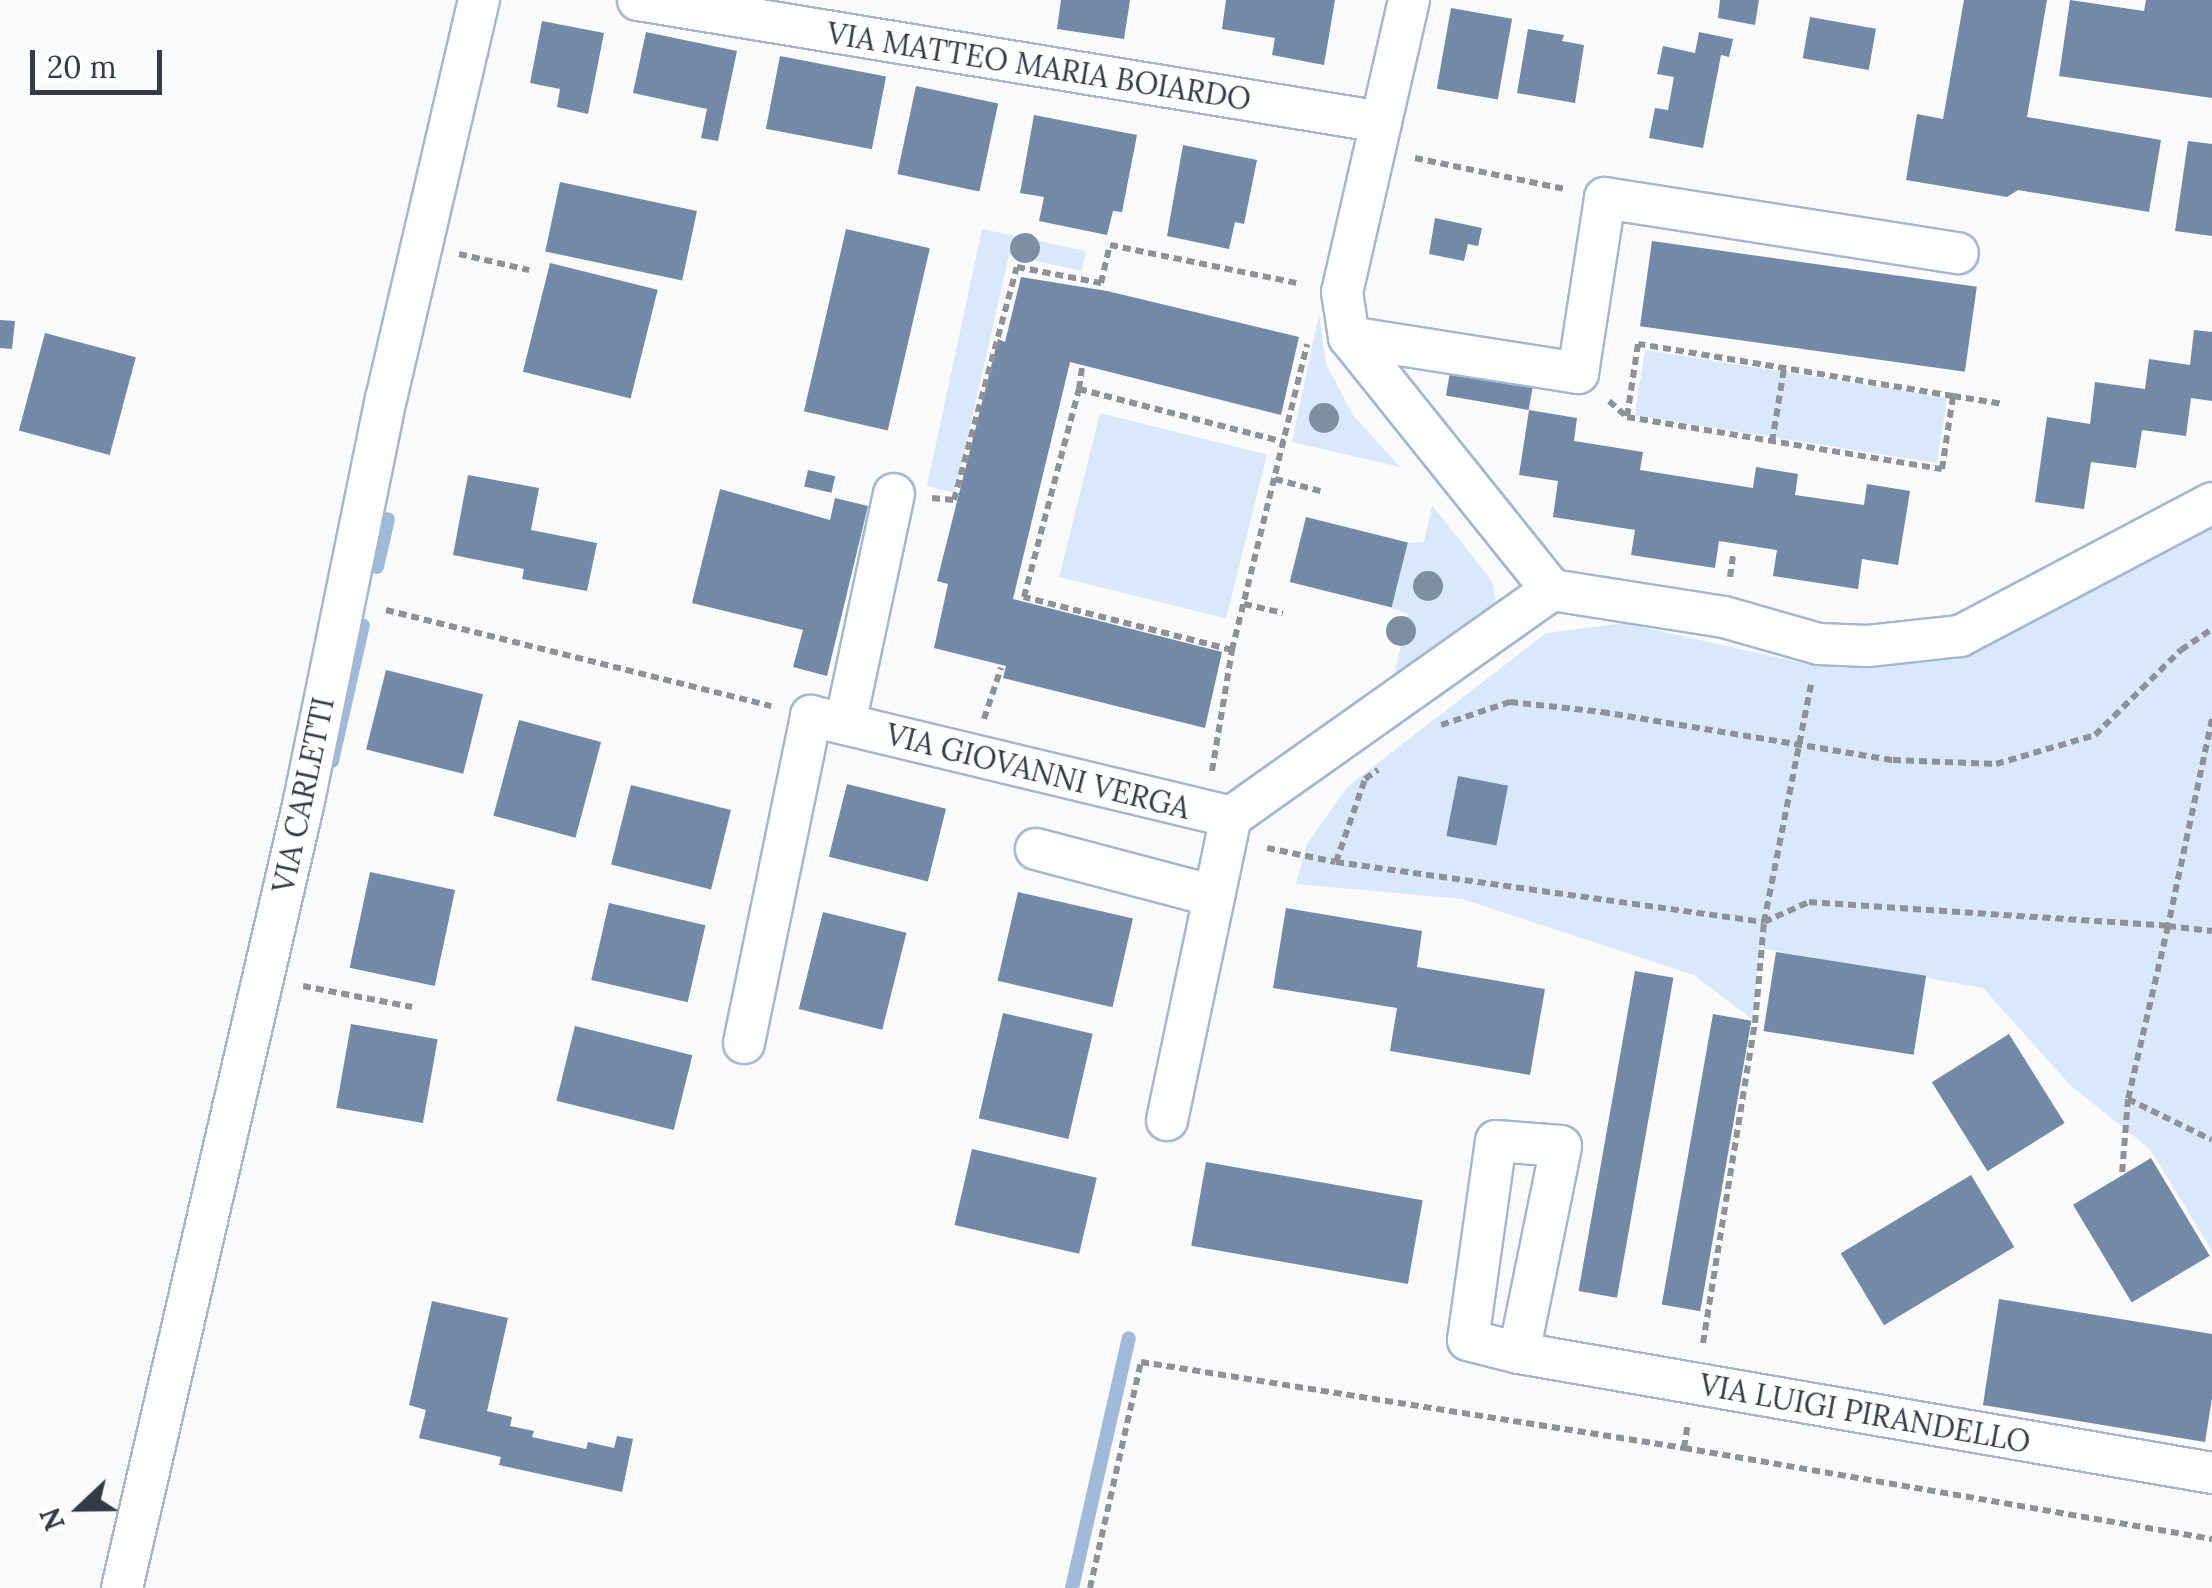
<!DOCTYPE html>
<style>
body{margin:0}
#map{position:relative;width:2212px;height:1588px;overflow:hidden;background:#fafafa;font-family:Lora,serif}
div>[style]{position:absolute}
.green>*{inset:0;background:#dae8fc;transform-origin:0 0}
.stream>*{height:14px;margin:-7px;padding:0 7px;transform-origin:7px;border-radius:7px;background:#a2bada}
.building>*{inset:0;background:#7389a8;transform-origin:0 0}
.path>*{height:6px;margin-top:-3px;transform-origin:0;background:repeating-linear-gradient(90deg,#8e9298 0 8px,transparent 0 13px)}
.roads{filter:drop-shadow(2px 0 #a3b7d3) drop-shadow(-2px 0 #a3b7d3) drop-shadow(0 2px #a3b7d3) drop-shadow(0 -2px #a3b7d3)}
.minor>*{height:40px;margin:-20px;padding:0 20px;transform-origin:20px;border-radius:20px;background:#fff}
.trees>*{width:30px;height:30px;margin:-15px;border-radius:50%;background:#7d8fa5}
span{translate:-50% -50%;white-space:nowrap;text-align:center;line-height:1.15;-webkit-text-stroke:9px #fff;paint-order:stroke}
.street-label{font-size:30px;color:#333b46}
.north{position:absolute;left:30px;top:1458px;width:100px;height:100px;-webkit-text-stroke:8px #fff;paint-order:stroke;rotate:248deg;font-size:28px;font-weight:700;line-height:40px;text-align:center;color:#333b46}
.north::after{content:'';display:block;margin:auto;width:35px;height:45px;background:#333b46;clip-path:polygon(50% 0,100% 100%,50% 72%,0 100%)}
.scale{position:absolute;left:30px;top:50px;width:132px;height:45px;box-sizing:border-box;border:5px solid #333b46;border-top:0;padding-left:12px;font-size:30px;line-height:35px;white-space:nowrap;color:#333b46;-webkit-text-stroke:8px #fff;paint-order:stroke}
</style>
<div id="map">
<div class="green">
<div style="clip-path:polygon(982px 229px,1086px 251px,1082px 271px,1009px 255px,955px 493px,927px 486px)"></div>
<div style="clip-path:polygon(1319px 314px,1326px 364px,1353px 415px,1400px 467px,1292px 442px)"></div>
<div style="left:1645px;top:350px;width:306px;height:66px;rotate:9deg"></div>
<div style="left:1100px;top:413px;width:172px;height:169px;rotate:14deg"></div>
<div style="clip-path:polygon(1432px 505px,1492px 581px,1496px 600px,1483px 622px,1394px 676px,1408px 614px,1392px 608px,1408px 543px,1424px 542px)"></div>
<div style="clip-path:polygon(2212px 514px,2212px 1251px,2150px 1149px,2070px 1085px,1983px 988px,1760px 948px,1753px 1020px,1694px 975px,1462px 899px,1296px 884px,1307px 844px,1347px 787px,1546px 633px,1624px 623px,1816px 666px,1924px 660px,2007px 632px)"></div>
</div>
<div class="stream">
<div style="left:377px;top:567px;width:49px;rotate:-77.1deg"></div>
<div style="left:332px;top:761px;width:139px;rotate:-77.2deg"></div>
<div style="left:1072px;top:1588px;width:256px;rotate:-77.2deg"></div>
</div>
<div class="building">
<div style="clip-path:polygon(1061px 0,1130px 0,1124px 39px,1057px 29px)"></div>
<div style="clip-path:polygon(1226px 0,1335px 0,1324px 65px,1272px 55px,1275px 38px,1222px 29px)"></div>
<div style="clip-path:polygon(1720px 0,1759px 0,1755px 25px,1718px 18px)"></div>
<div style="clip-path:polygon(1964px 0,2047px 0,2027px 117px,2161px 140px,2149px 212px,2018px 190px,2007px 197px,1906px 180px,1917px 114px,1943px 119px)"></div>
<div style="clip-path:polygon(2070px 0,2144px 11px,2146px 0,2212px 0,2212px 98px,2059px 76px)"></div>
<div style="left:1451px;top:8px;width:62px;height:82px;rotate:10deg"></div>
<div style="left:1810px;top:17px;width:67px;height:42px;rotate:10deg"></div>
<div style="clip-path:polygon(542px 21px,604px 33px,588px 114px,557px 107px,560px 89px,530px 83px)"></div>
<div style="clip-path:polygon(1528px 29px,1564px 35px,1562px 41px,1584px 45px,1575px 103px,1517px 93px)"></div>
<div style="clip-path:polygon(646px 32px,737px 51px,718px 141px,701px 138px,707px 109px,633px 93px)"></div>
<div style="clip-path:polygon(1699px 32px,1733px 39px,1729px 57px,1721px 55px,1703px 148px,1649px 138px,1655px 108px,1668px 110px,1674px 77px,1657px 74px,1663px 46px,1695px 53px)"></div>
<div style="left:780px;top:56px;width:108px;height:74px;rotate:11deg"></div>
<div style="left:916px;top:86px;width:84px;height:90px;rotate:12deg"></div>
<div style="clip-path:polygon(1034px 115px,1137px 135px,1122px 212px,1113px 211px,1107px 235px,1039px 221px,1044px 197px,1020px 193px)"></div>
<div style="clip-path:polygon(2188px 141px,2212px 144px,2212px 236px,2175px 231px)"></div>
<div style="clip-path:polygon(1183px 145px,1257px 160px,1244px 224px,1235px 222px,1229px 249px,1167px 236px)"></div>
<div style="left:560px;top:182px;width:140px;height:71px;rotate:12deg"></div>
<div style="clip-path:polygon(1435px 218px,1482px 228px,1478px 246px,1468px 244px,1464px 261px,1429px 254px)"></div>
<div style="left:846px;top:229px;width:86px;height:187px;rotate:13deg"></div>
<div style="left:1652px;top:241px;width:328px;height:86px;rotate:8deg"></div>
<div style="left:550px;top:263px;width:111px;height:112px;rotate:14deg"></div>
<div style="clip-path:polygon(1021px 277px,1107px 291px,1299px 337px,1281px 415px,1070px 362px,1013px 599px,1222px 652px,1205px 728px,1003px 678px,1006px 666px,934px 648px,948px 584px,937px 581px,998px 339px,1005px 342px)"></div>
<div style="clip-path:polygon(0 320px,15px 321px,12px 349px,0 348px)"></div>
<div style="clip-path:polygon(2194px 330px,2212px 332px,2212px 401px,2191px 398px,2186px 436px,2142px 430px,2136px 468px,2091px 462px,2084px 509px,2035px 502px,2047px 417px,2090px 424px,2095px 382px,2145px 389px,2149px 359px,2190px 365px)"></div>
<div style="left:45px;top:333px;width:94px;height:101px;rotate:15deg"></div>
<div style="left:1452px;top:361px;width:84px;height:35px;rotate:10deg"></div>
<div style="clip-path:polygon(1529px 410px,1577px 418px,1574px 441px,1643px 452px,1640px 470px,1753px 488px,1756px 467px,1798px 474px,1795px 495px,1864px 505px,1867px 484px,1910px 491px,1898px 565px,1862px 559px,1858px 589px,1773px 576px,1777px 550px,1719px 541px,1715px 568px,1631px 555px,1635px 530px,1553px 517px,1558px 481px,1519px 475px)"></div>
<div style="left:808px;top:470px;width:28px;height:17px;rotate:13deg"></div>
<div style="clip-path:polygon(468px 475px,539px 488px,531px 530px,597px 543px,587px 591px,522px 579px,524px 569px,453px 555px)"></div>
<div style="clip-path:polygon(720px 489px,830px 520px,835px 498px,868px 506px,827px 676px,793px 667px,803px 630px,692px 603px)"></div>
<div style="left:1306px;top:517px;width:105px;height:67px;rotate:14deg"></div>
<div style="left:386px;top:670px;width:100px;height:82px;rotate:14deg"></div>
<div style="left:519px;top:720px;width:85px;height:99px;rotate:15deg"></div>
<div style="left:1458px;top:776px;width:51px;height:61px;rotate:11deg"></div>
<div style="left:847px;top:784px;width:102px;height:75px;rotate:14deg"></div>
<div style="left:631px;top:785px;width:103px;height:82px;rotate:14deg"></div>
<div style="left:370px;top:872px;width:87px;height:98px;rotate:12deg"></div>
<div style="left:1018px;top:892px;width:118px;height:91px;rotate:13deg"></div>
<div style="left:609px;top:903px;width:99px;height:79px;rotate:13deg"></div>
<div style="clip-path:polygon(1286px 908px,1422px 931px,1417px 967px,1545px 989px,1530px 1075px,1390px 1051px,1397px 1008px,1273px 988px)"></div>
<div style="left:823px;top:912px;width:86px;height:100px;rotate:14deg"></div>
<div style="left:1776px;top:952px;width:152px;height:80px;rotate:9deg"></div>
<div style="left:1635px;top:971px;width:39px;height:325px;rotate:10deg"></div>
<div style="left:1003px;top:1013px;width:92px;height:108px;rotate:13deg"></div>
<div style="left:1713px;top:1014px;width:39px;height:295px;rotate:10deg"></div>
<div style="left:351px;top:1024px;width:88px;height:85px;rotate:10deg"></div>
<div style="left:575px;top:1026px;width:121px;height:77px;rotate:14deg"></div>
<div style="left:2009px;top:1034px;width:105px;height:91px;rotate:58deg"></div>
<div style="left:972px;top:1149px;width:128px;height:78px;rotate:13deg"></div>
<div style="left:2151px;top:1158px;width:114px;height:91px;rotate:59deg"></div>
<div style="left:1206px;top:1162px;width:220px;height:85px;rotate:10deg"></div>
<div style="left:1971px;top:1175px;width:84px;height:152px;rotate:59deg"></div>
<div style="clip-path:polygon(1999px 1299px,2212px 1334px,2212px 1398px,2205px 1442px,1983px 1405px)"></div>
<div style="clip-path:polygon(432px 1301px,508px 1318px,487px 1411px,512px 1417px,510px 1426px,534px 1431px,532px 1437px,586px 1449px,588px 1442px,614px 1448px,617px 1436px,633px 1439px,622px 1492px,499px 1465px,501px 1457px,419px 1438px,426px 1410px,409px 1405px)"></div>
</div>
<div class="path">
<div style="left:1415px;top:158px;width:153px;rotate:11.7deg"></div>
<div style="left:459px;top:254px;width:72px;rotate:12.9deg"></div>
<div style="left:1079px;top:389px;width:22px;rotate:-82deg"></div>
<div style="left:1953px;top:396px;width:51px;rotate:9.1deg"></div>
<div style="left:1609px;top:401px;width:24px;rotate:42deg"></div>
<div style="left:1627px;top:417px;width:319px;rotate:9.4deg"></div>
<div style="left:1942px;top:469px;width:74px;rotate:-81.4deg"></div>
<div style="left:1953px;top:396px;width:319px;rotate:-170.6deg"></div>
<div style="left:1638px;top:344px;width:74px;rotate:98.6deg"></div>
<div style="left:1772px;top:442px;width:74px;rotate:-80.7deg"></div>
<div style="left:1275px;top:479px;width:47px;rotate:14.9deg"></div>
<div style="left:932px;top:498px;width:22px;rotate:5deg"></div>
<div style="left:954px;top:500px;width:241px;rotate:-74.9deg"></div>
<div style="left:1017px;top:267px;width:86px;rotate:10.8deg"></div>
<div style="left:1101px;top:283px;width:39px;rotate:-77deg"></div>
<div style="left:1110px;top:245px;width:195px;rotate:11.5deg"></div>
<div style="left:1730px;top:577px;width:21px;rotate:-82deg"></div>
<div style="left:1244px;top:604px;width:40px;rotate:13deg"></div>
<div style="left:386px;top:610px;width:397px;rotate:14deg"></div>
<div style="left:1232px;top:650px;width:215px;rotate:-165.7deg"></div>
<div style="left:1024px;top:597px;width:215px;rotate:-75.2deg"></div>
<div style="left:1079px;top:389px;width:212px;rotate:14.5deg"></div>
<div style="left:984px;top:719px;width:54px;rotate:-71.6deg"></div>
<div style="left:2212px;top:719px;width:212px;rotate:102deg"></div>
<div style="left:2168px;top:926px;width:44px;rotate:6.5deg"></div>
<div style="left:1441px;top:725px;width:73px;rotate:-18.4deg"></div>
<div style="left:1510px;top:702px;width:93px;rotate:6.2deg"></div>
<div style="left:1602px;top:712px;width:295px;rotate:9.4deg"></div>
<div style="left:1893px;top:760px;width:103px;rotate:2.2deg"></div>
<div style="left:1996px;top:764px;width:103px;rotate:-16.3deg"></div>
<div style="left:2095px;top:735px;width:121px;rotate:-44.7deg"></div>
<div style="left:2181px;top:650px;width:37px;rotate:-34deg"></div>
<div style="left:1212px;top:771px;width:123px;rotate:-80.6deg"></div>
<div style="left:1232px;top:650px;width:315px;rotate:-76.2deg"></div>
<div style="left:1267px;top:848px;width:70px;rotate:11.5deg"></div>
<div style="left:1336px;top:862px;width:432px;rotate:8deg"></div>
<div style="left:1764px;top:922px;width:49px;rotate:-24deg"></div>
<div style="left:1809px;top:902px;width:360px;rotate:3.8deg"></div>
<div style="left:2168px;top:926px;width:178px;rotate:103deg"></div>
<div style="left:2128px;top:1099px;width:74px;rotate:94.6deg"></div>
<div style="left:1336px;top:862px;width:88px;rotate:-70.7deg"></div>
<div style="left:1365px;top:779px;width:16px;rotate:-35deg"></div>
<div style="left:303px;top:986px;width:111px;rotate:10.9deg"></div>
<div style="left:2128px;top:1099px;width:93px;rotate:26deg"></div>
<div style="left:1703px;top:1343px;width:324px;rotate:-80.8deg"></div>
<div style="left:1755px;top:1023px;width:101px;rotate:-84.9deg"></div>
<div style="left:1764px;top:922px;width:242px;rotate:-78.8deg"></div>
<div style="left:1684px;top:1448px;width:536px;rotate:9.78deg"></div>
<div style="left:1090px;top:1588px;width:232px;rotate:-77.3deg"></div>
<div style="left:1141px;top:1362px;width:550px;rotate:9deg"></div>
<div style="left:1684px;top:1448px;width:26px;rotate:-81deg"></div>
</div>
<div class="roads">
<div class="minor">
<div style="left:638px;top:0;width:753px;rotate:9.32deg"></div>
<div style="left:1409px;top:0;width:300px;rotate:102.9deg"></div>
<div style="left:1342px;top:292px;width:46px;rotate:81.2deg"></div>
<div style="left:1349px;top:337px;width:324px;rotate:51.3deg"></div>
<div style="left:1552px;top:590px;width:174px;rotate:8.9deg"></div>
<div style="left:1724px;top:617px;width:99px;rotate:15.9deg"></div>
<div style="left:1819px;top:644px;width:49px;rotate:2.3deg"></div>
<div style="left:1868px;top:646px;width:93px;rotate:-6.2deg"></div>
<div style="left:1960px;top:636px;width:285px;rotate:-27.8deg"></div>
<div style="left:1349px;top:337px;width:232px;rotate:8.9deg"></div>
<div style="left:1578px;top:373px;width:177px;rotate:-81.2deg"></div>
<div style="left:1605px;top:198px;width:357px;rotate:8.9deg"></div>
<div style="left:845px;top:724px;width:235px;rotate:-78deg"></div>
<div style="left:1036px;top:849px;width:184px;rotate:14.8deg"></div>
<div style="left:744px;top:1043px;width:334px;rotate:-78.4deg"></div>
<div style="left:811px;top:716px;width:432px;rotate:13.5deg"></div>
<div style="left:1231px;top:817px;width:393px;rotate:-35.3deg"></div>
<div style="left:1167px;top:1120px;width:310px;rotate:-78.1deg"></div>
<div style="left:1519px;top:1353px;width:211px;rotate:-78.5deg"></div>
<div style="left:1561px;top:1146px;width:65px;rotate:-175.6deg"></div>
<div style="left:1496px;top:1141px;width:201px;rotate:98deg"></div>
<div style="left:1468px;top:1340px;width:53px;rotate:14.3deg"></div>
<div style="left:1519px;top:1353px;width:703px;rotate:9.82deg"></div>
<div style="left:122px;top:1588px;width:808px;rotate:-76.98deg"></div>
<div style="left:304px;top:801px;width:410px;rotate:-78.5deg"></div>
<div style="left:386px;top:399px;width:410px;rotate:-76.9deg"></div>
</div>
</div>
<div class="trees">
<div style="left:1025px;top:248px"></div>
<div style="left:1324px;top:418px"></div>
<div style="left:1428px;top:586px"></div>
<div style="left:1401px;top:631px"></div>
</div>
<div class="street-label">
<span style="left:1039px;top:66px;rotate:9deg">VIA MATTEO MARIA BOIARDO</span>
<span style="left:1038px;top:771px;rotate:14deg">VIA GIOVANNI VERGA</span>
<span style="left:303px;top:795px;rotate:-78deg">VIA CARLETTI</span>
<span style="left:1865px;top:1413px;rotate:10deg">VIA LUIGI PIRANDELLO</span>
</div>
<div class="north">N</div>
<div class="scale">20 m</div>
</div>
